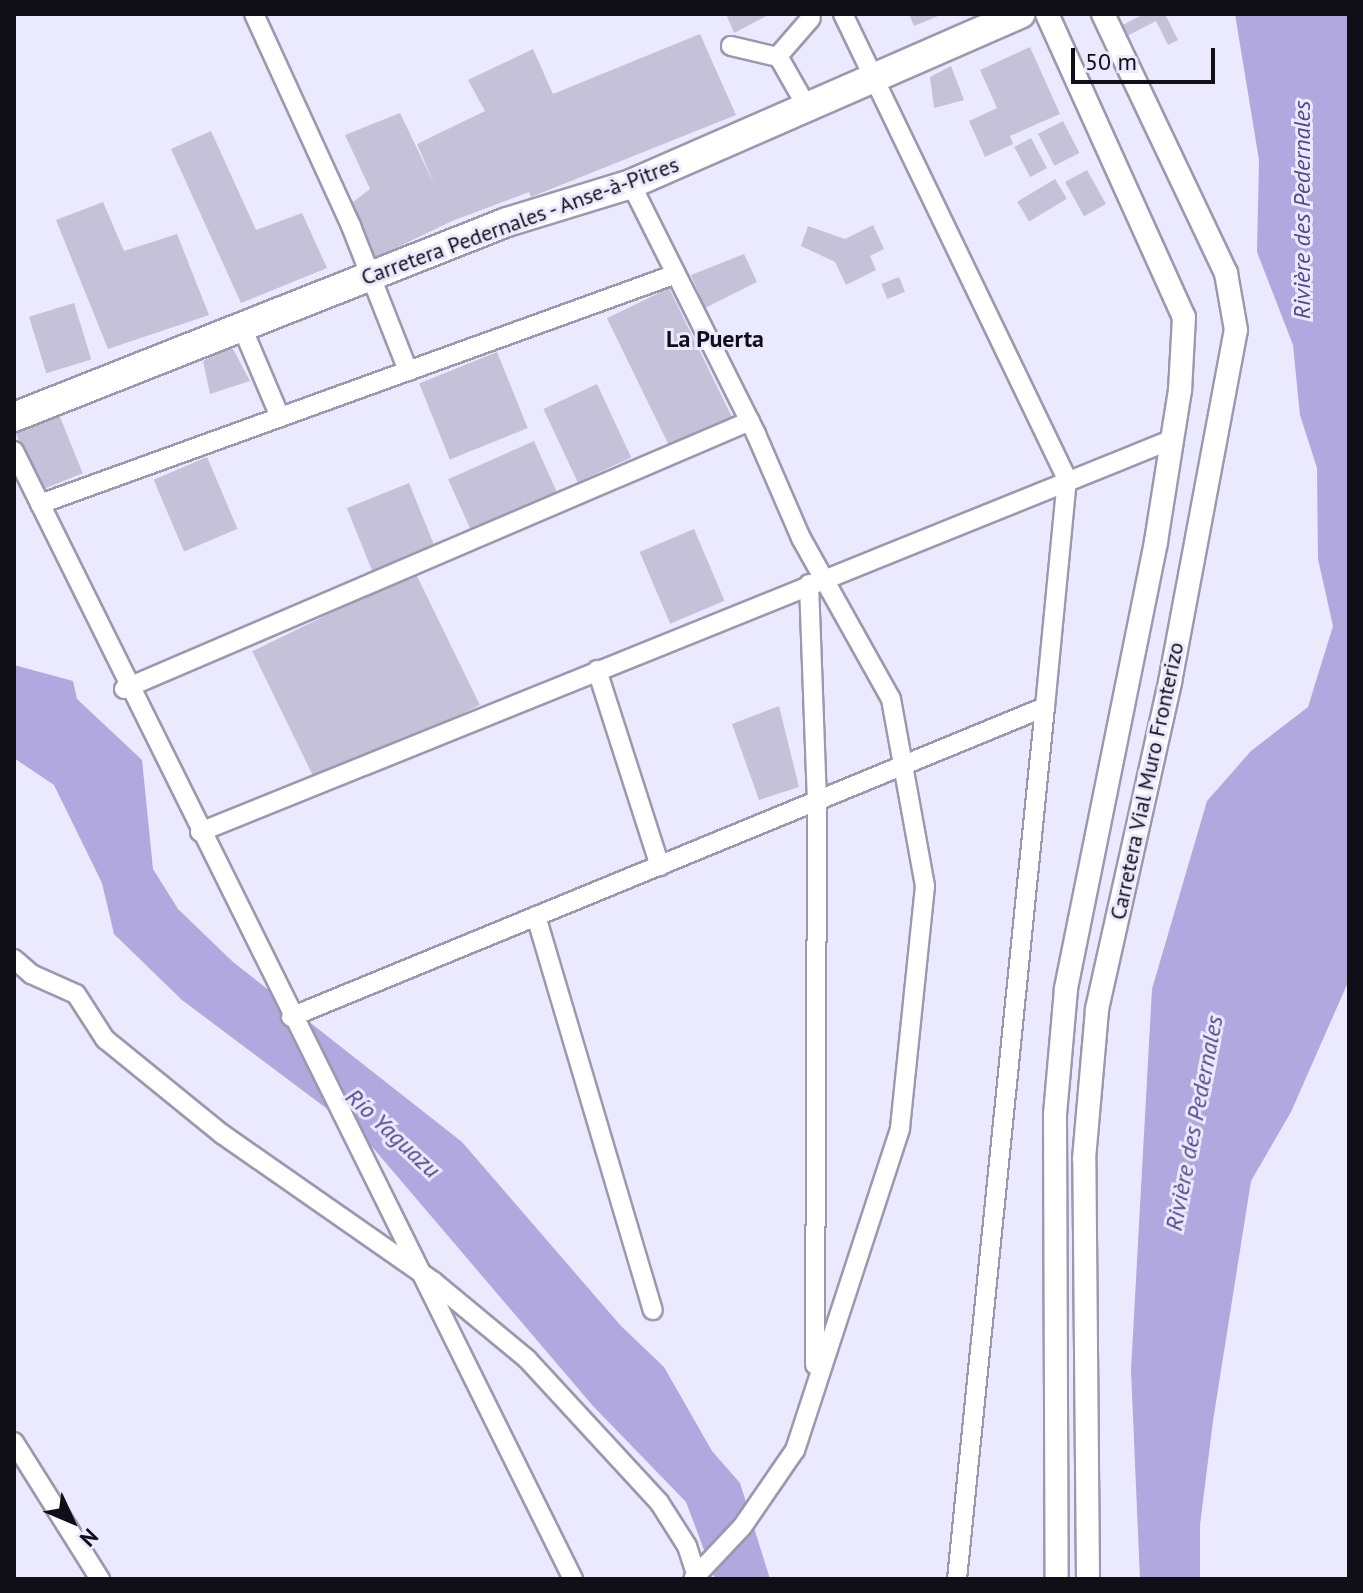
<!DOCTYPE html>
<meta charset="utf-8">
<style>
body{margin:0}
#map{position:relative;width:1363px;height:1593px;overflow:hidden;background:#ebe9fd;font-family:"PT Sans",sans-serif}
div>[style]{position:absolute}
.water>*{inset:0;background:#b0a8de}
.building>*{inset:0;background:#c4c1d9;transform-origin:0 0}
.roads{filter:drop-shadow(2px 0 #9b98af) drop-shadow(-2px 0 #9b98af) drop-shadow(0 2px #9b98af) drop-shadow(0 -2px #9b98af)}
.minor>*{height:18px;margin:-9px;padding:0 9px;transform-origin:9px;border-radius:9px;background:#fff}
.tertiary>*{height:22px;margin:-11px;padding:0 11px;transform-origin:11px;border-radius:11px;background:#fff}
.primary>*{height:28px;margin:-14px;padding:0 14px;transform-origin:14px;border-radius:14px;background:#fff}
span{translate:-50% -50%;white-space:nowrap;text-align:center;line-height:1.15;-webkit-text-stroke:6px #ebe9fd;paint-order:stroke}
.street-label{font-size:22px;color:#100f17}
.water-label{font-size:24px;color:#544588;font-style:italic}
.neighbourhood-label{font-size:24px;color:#100f17;font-weight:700}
.frame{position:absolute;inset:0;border:16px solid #100f17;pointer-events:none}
.north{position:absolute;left:32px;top:1481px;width:80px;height:80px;-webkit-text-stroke:6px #ebe9fd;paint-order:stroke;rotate:134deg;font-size:22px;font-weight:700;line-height:32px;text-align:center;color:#100f17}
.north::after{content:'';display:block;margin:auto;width:28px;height:36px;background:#100f17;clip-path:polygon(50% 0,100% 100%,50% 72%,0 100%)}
.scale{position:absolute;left:1071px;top:48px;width:144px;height:36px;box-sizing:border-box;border:4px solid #100f17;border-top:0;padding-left:10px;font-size:24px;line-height:28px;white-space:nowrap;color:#100f17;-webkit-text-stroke:6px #ebe9fd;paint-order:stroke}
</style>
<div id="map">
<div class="water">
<div style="clip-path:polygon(1235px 14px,1349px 14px,1349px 980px,1291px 1112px,1251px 1181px,1213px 1421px,1200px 1525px,1200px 1579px,1140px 1579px,1131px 1370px,1152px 989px,1207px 801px,1251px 751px,1308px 707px,1333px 626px,1318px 559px,1317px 468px,1300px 415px,1293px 345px,1257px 252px,1259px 160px)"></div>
<div style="clip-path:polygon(14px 665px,73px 681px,77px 699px,142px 760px,153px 869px,178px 909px,233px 962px,462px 1142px,621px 1326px,664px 1367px,712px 1451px,740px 1483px,770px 1579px,715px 1579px,686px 1502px,593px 1406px,362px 1135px,182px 1000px,114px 934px,102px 883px,54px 785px,14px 758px)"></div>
</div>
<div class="building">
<div style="clip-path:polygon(726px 14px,770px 14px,734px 33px)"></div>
<div style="clip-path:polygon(909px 14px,943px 14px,914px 26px)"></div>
<div style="clip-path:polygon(1144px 14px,1165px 14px,1178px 40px,1168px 45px,1156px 21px,1125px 37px,1109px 32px)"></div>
<div style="clip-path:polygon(700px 34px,736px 115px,531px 197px,529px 192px,452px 221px,375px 258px,353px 202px,370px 189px,345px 135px,400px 113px,435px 186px,417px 144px,485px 111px,468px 80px,533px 49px,553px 94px)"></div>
<div style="clip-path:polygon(1030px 47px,1060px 114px,1010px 136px,1013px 144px,985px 157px,969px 121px,997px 108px,980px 70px)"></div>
<div style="clip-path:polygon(951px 66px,964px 100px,934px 108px,930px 77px)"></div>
<div style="left:1063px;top:121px;width:36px;height:28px;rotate:63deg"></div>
<div style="clip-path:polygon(211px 131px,256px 230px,302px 213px,327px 268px,241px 303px,171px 149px)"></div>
<div style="left:1031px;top:138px;width:34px;height:19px;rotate:62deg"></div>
<div style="left:1087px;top:170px;width:39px;height:25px;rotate:61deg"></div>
<div style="left:1055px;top:179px;width:23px;height:44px;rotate:59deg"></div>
<div style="clip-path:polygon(103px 202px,124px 251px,177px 234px,209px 315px,108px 349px,56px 220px)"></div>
<div style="clip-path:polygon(873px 225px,884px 249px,870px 256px,876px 270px,846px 285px,835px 262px,801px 246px,808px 226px,845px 239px)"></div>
<div style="clip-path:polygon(744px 254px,757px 282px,705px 308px,691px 275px)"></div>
<div style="left:899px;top:277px;width:16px;height:19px;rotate:68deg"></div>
<div style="left:669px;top:288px;width:144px;height:69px;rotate:64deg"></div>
<div style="left:74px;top:303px;width:59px;height:47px;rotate:73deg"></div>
<div style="clip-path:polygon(232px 347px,250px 381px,210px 394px,203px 361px)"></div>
<div style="left:497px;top:352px;width:82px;height:84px;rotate:68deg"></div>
<div style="left:597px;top:384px;width:81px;height:59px;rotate:65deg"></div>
<div style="left:58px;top:412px;width:66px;height:47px;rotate:68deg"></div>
<div style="left:534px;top:441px;width:57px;height:94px;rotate:66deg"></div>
<div style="left:207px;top:457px;width:78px;height:58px;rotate:67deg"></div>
<div style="left:409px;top:483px;width:68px;height:67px;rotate:68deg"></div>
<div style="left:694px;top:529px;width:78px;height:59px;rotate:67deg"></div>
<div style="left:415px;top:572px;width:148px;height:181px;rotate:64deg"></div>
<div style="clip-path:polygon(779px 706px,799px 787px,759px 800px,732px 724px)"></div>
</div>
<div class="roads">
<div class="minor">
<div style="left:254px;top:14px;width:233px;rotate:65.4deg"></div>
<div style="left:351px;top:226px;width:156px;rotate:68.5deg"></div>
<div style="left:731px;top:46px;width:48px;rotate:13.2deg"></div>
<div style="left:807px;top:107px;width:59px;rotate:-119.6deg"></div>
<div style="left:778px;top:56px;width:50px;rotate:-49deg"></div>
<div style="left:631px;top:184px;width:280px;rotate:63.4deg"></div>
<div style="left:756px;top:434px;width:113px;rotate:66.6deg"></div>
<div style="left:801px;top:538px;width:184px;rotate:60.8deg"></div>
<div style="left:891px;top:699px;width:190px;rotate:79.7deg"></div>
<div style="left:925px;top:886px;width:244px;rotate:95.9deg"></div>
<div style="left:900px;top:1129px;width:338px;rotate:108.1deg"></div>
<div style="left:795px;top:1450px;width:93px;rotate:124.5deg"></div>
<div style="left:742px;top:1527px;width:71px;rotate:133.3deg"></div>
<div style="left:242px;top:327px;width:98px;rotate:67.1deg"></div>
<div style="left:14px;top:451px;width:1259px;rotate:63.64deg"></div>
<div style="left:40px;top:504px;width:676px;rotate:-19.88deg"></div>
<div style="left:809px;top:584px;width:219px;rotate:87.9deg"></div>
<div style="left:817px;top:803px;width:562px;rotate:90.2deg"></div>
<div style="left:597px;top:670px;width:206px;rotate:72.2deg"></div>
<div style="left:124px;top:689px;width:681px;rotate:-23.18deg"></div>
<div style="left:200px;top:832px;width:1049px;rotate:-21.99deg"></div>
<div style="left:536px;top:916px;width:411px;rotate:73.5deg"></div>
<div style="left:14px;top:959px;width:23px;rotate:41deg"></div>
<div style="left:31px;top:974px;width:49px;rotate:24deg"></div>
<div style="left:76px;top:994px;width:54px;rotate:57.2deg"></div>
<div style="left:105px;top:1039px;width:151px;rotate:39.1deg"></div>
<div style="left:222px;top:1134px;width:259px;rotate:34.9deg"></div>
<div style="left:434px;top:1282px;width:121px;rotate:39.6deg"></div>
<div style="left:527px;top:1359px;width:195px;rotate:47.3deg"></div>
<div style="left:659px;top:1502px;width:52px;rotate:57.5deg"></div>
<div style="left:687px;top:1546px;width:35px;rotate:72deg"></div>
<div style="left:291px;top:1017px;width:815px;rotate:-22.35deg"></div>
<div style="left:1045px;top:707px;width:229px;rotate:-84.5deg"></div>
<div style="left:1067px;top:479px;width:516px;rotate:-115.72deg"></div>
<div style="left:14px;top:1442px;width:162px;rotate:57.9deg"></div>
<div style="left:957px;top:1579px;width:876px;rotate:-84.24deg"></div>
</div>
<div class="tertiary">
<div style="left:1047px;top:14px;width:333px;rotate:65.7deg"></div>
<div style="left:1184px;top:317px;width:73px;rotate:93.1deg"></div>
<div style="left:1180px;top:390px;width:154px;rotate:99deg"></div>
<div style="left:1156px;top:542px;width:456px;rotate:101.4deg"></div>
<div style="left:1066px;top:989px;width:125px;rotate:95deg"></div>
<div style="left:1055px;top:1114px;width:465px;rotate:89.8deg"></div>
<div style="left:1088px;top:1579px;width:420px;rotate:-90.5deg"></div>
<div style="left:1084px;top:1159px;width:151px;rotate:-85deg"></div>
<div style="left:1097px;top:1009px;width:335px;rotate:-77.4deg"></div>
<div style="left:1170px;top:682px;width:358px;rotate:-79.4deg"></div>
<div style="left:1236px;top:330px;width:58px;rotate:-100deg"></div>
<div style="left:1226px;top:273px;width:287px;rotate:-115.4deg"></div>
</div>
<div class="primary">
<div style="left:14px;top:417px;width:530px;rotate:-21.58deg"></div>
<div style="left:507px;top:222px;width:130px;rotate:-17deg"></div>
<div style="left:631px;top:184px;width:425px;rotate:-23.6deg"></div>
</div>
</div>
<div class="street-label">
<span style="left:520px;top:221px;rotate:-20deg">Carretera Pedernales - Anse-à-Pitres</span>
<span style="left:1147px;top:781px;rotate:-78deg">Carretera Vial Muro Fronterizo</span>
</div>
<div class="water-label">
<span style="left:1302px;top:210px;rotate:-90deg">Rivière des Pedernales</span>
<span style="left:1194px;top:1123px;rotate:-79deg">Rivière des Pedernales</span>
<span style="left:393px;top:1133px;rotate:43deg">Río Yaguazu</span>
</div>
<div class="neighbourhood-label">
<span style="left:715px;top:339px">La Puerta</span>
</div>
<div class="frame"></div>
<div class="north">N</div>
<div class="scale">50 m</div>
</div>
